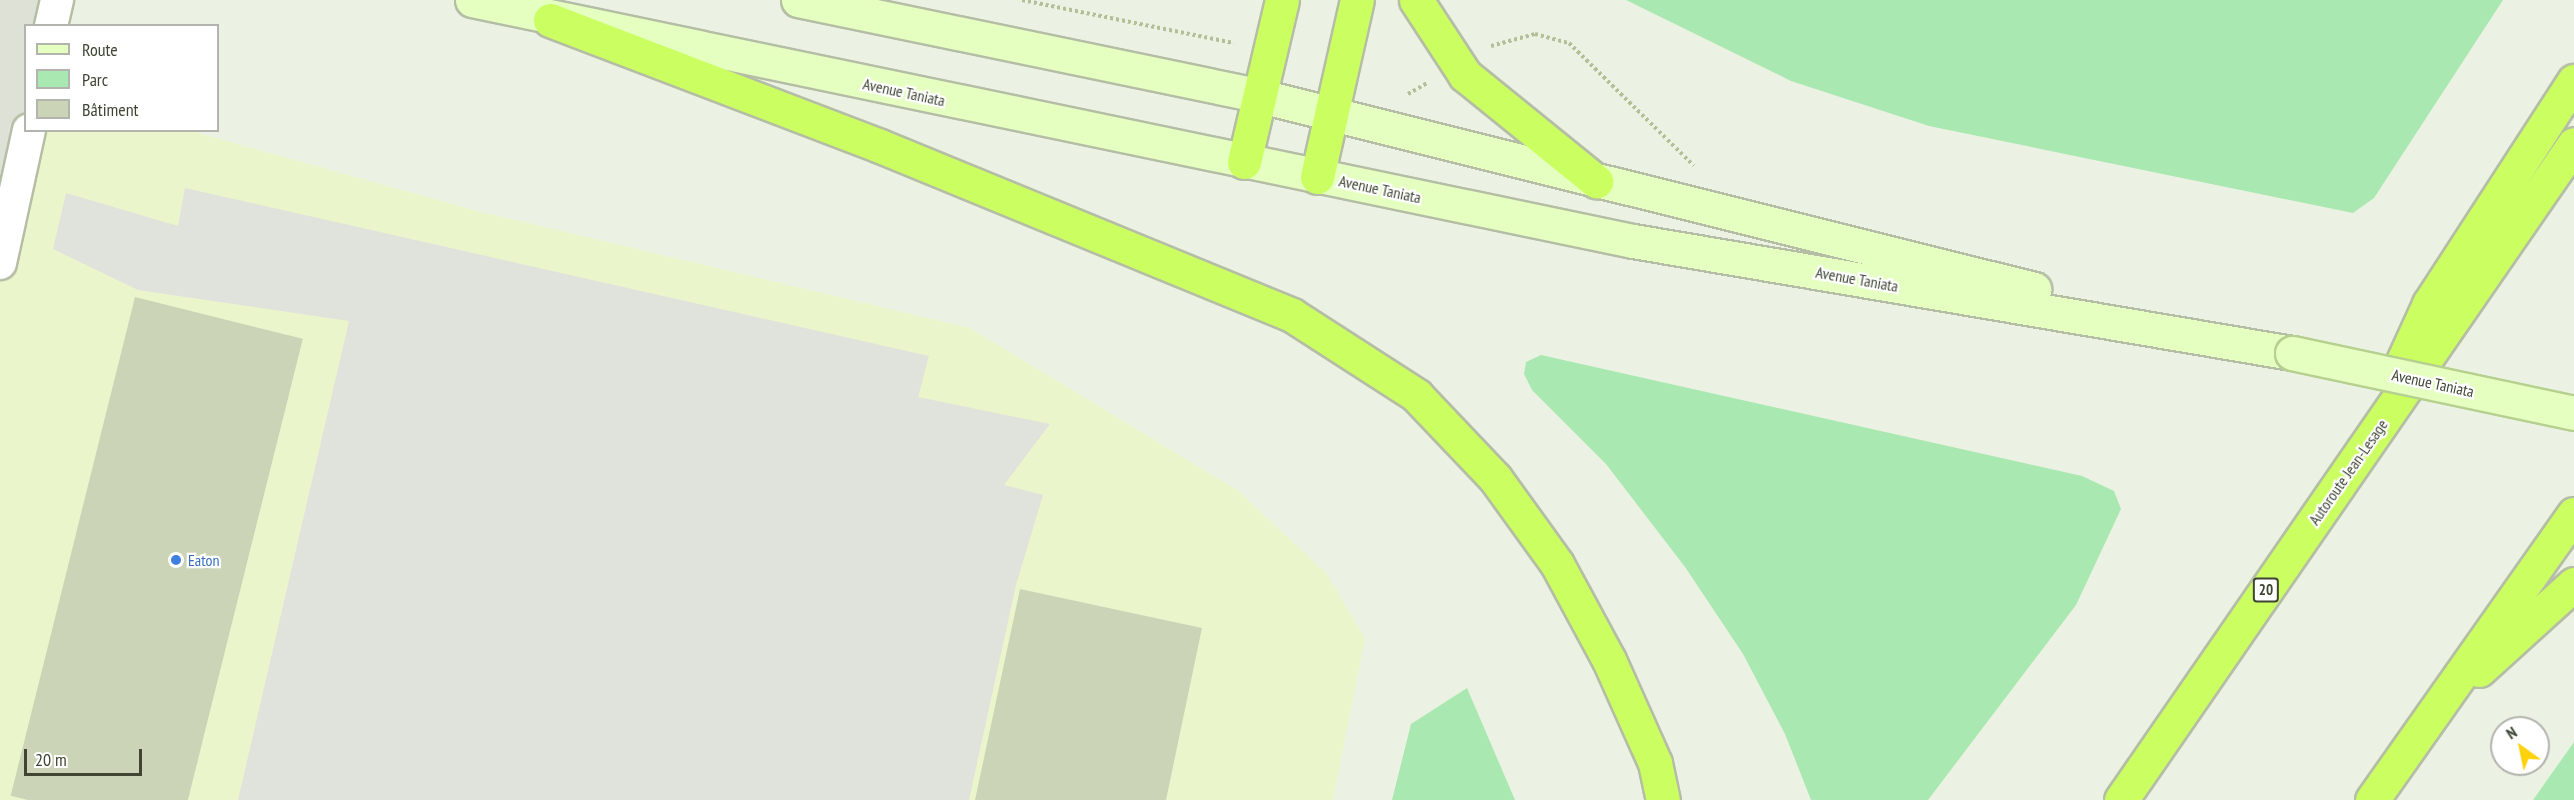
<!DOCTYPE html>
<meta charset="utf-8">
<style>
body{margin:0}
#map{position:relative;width:2574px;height:800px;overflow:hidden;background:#ecf2e3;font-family:"PT Sans Narrow",sans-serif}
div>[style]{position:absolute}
.commercial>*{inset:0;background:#ebf5cc}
.industrial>*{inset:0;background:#dee1d5}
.green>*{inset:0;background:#aae8b1}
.parking>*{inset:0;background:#e0e2dc}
.building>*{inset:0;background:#ccd4b8;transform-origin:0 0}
.path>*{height:4px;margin-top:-2px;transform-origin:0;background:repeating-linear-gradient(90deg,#b3bf96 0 3px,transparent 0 6px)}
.roads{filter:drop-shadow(2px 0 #b5bda5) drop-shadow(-2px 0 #b5bda5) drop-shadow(0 2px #b5bda5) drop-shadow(0 -2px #b5bda5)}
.minor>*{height:32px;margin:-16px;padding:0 16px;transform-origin:16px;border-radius:16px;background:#fff}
.secondary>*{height:33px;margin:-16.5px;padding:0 16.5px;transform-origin:16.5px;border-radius:16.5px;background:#e4ffc0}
.motorway>*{height:33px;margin:-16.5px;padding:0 16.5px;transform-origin:16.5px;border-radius:16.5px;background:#cbff61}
.bridges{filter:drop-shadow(2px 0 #b6d08f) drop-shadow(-2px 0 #b6d08f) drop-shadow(0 2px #b6d08f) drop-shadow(0 -2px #b6d08f)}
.secondary-bridge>*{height:33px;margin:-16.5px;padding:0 16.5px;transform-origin:16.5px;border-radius:16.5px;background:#e4ffc0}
.dots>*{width:16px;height:16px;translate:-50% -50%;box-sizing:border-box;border:3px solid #fff;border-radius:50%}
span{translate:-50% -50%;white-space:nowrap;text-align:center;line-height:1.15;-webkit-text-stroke:4.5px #fff;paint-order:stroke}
.shield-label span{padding:2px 4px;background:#fff;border:2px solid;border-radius:4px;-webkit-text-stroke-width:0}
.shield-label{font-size:15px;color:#3f4433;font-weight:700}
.street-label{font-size:16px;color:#3f4433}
.shop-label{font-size:16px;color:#366cbe}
.left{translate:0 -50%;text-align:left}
.legend{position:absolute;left:24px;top:24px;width:195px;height:108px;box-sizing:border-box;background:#fff;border:2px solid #b2b4ad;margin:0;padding:8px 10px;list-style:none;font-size:18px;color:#3f4433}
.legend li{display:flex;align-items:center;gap:12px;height:30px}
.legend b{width:30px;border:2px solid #b2b4ad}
.north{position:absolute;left:2490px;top:716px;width:60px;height:60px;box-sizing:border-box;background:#fff;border:2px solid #b2b4ad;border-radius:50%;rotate:327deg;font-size:16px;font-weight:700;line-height:24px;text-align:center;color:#3f4433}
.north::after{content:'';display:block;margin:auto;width:21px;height:27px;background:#fed10d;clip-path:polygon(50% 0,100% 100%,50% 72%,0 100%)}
.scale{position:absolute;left:24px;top:749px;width:118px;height:27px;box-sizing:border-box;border:3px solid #3f4433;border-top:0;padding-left:8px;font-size:18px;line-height:21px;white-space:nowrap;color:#3f4433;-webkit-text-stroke:4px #fff;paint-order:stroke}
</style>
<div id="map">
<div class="commercial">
<div style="clip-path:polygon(29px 131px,191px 131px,477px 211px,970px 328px,1237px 490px,1327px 574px,1365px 639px,1333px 800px,0 800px,0 263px)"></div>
</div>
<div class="industrial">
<div style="clip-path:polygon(0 0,57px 0,52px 25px,26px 26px,26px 130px,0 264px)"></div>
</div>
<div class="green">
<div style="clip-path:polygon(1626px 0,2503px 0,2374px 198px,2353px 213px,1929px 126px,1791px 81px)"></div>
<div style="clip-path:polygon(1541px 355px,2082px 476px,2114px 491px,2121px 509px,2076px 605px,1928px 800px,1811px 800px,1785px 734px,1743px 654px,1685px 567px,1606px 464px,1532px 390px,1524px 374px,1526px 362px)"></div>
<div style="clip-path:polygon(1467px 688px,1515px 800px,1392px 800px,1411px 724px)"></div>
<div style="clip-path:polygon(2574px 742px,2574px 800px,2533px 800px)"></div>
</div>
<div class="parking">
<div style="clip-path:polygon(185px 188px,929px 356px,918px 397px,1050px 424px,1004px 485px,1043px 495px,1016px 585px,969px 800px,238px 800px,349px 321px,138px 290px,53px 249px,66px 193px,178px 226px)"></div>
</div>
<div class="building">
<div style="left:135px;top:297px;width:173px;height:514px;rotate:14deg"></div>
<div style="clip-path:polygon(1020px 589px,1202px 628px,1166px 800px,975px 800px)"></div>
</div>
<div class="path">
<div style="left:1022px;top:0;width:216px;rotate:11.5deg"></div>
<div style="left:1491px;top:46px;width:46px;rotate:-15.3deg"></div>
<div style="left:1535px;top:34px;width:35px;rotate:15deg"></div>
<div style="left:1569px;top:43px;width:175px;rotate:44.5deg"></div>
<div style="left:1408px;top:94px;width:22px;rotate:-30deg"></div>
</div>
<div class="roads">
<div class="minor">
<div style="left:51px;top:26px;width:27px;rotate:-77deg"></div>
<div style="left:0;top:263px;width:136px;rotate:-77.7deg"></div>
</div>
<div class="secondary">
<div style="left:472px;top:0;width:1186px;rotate:11.73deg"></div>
<div style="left:1633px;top:241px;width:668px;rotate:9.65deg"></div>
<div style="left:798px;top:0;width:472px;rotate:11.7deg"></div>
<div style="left:1260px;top:96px;width:798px;rotate:14deg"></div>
</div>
<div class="motorway">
<div style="left:1416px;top:0;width:90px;rotate:56.8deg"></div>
<div style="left:1465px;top:75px;width:169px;rotate:39deg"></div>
<div style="left:550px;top:20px;width:353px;rotate:20.9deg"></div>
<div style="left:880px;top:146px;width:445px;rotate:22.3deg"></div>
<div style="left:1292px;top:315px;width:148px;rotate:32.8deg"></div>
<div style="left:1416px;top:395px;width:115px;rotate:46.4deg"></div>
<div style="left:1495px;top:478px;width:106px;rotate:54.2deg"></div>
<div style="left:1557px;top:564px;width:109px;rotate:61.6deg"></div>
<div style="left:1609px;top:660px;width:113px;rotate:65.9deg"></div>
<div style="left:1655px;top:763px;width:38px;rotate:78deg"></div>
<div style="left:1244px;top:162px;width:166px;rotate:-76.8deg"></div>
<div style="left:1317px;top:177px;width:181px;rotate:-77.3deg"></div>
<div style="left:2398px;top:372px;width:75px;rotate:-65.5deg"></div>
<div style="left:2429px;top:304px;width:266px;rotate:-57deg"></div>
<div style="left:2479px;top:670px;width:128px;rotate:-42.2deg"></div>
<div style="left:2121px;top:800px;width:797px;rotate:-55.37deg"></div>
<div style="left:2372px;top:800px;width:350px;rotate:-54.8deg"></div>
</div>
</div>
<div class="bridges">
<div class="secondary-bridge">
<div style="left:2292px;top:353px;width:288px;rotate:12deg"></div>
</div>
</div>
<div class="dots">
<div style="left:176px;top:560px;background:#3f7fe0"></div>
</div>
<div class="shield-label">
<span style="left:2266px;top:590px">20</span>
</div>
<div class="street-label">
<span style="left:904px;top:92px;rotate:12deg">Avenue Taniata</span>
<span style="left:1380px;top:189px;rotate:12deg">Avenue Taniata</span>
<span style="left:1857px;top:279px;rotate:10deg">Avenue Taniata</span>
<span style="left:2433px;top:383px;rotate:12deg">Avenue Taniata</span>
<span style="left:2348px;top:472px;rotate:-55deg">Autoroute Jean-Lesage</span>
</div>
<div class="shop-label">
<span class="left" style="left:188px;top:560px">Eaton</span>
</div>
<ul class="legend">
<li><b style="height:8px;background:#e4ffc0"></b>Route</li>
<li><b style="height:16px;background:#aae8b1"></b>Parc</li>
<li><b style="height:16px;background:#ccd4b8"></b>Bâtiment</li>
</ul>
<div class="north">N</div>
<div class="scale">20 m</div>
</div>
